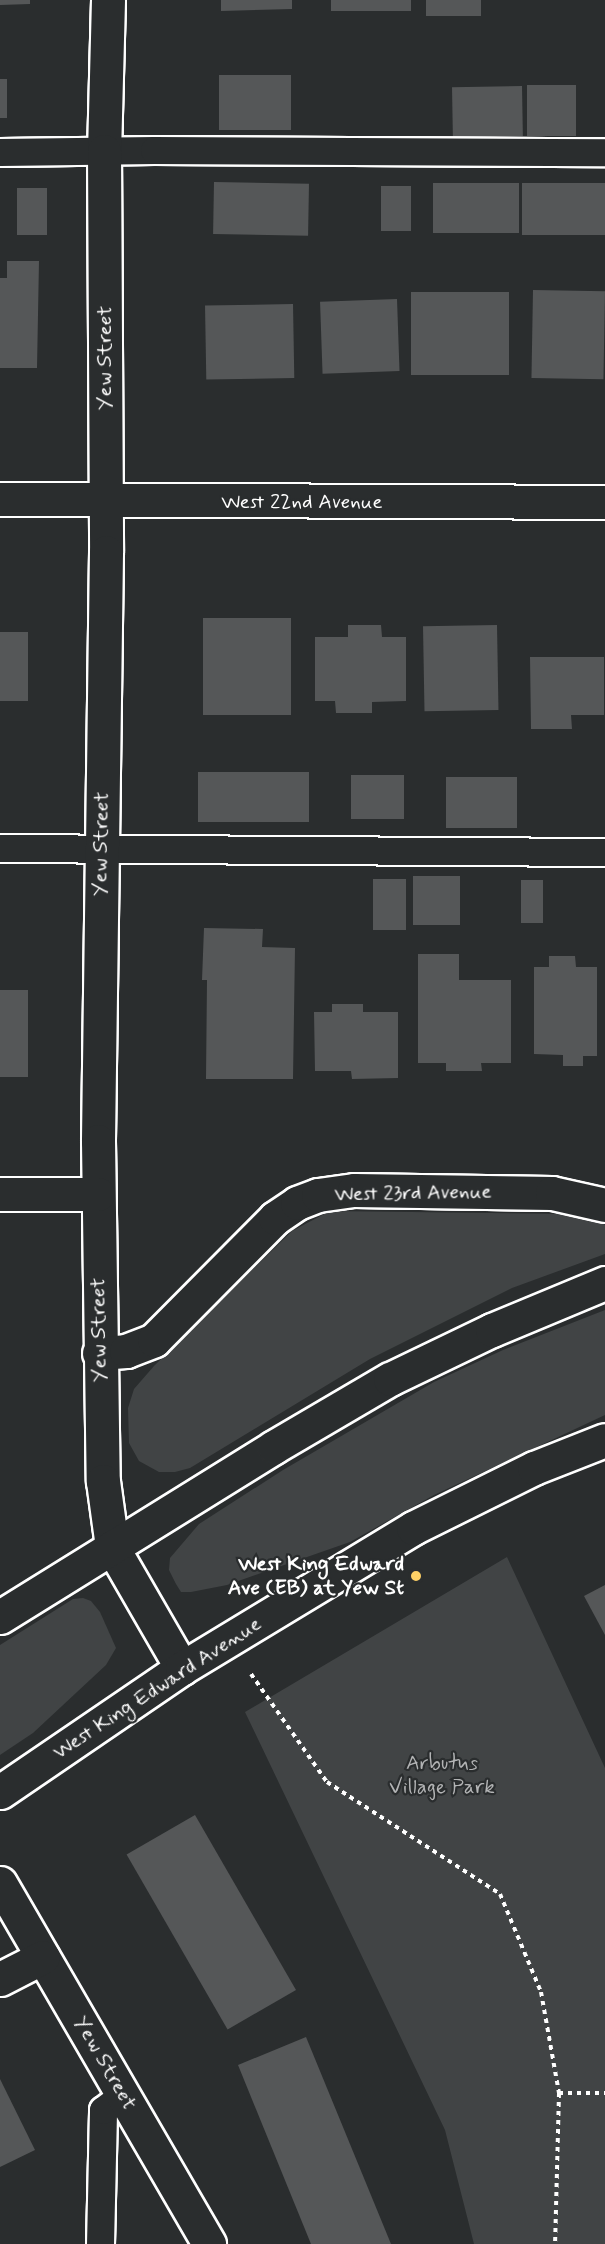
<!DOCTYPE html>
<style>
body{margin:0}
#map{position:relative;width:605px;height:2244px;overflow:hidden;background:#2a2d2e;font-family:Mynerve,sans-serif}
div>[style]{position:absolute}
.green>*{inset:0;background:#414445}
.building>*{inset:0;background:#555758;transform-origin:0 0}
.path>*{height:4px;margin-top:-2px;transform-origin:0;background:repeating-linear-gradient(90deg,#fff 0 4.5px,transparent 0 9px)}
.roads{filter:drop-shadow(2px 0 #fff) drop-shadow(-2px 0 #fff) drop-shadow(0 2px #fff) drop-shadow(0 -2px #fff)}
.lane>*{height:27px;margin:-13.5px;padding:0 13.5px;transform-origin:13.5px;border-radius:13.5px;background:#2a2d2e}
.street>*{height:33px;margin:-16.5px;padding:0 16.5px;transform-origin:16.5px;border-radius:16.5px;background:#2a2d2e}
.secondary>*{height:33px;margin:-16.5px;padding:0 16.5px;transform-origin:16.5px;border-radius:16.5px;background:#2a2d2e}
.dots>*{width:16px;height:16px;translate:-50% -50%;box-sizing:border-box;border:3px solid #2a2d2e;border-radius:50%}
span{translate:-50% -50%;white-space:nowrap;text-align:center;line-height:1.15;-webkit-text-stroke:4.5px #2a2d2e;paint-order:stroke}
.street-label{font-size:21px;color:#fff}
.poi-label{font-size:21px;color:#fff;font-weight:700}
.right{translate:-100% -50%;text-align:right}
.park-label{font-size:21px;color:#b3b4b5}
</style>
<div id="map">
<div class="green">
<div style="clip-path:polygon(330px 1211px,571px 1214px,597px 1220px,605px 1225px,605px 1254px,512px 1288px,370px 1359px,190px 1468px,175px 1472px,159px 1472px,139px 1461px,129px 1443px,128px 1408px,134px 1389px,154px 1366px,292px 1231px)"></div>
<div style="clip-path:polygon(605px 1310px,605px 1415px,434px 1495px,350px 1542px,227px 1585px,191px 1592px,181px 1592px,176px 1584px,169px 1570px,170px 1558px,199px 1524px,283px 1470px,434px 1382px,503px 1350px)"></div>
<div style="clip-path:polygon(507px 1557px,605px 1768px,605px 2244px,474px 2244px,445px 2130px,245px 1712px)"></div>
<div style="clip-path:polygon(83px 1598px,91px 1601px,100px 1612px,116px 1648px,106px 1665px,33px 1733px,0 1755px,0 1645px,73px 1599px)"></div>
</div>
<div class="building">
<div style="clip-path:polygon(0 0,30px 0,30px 4px,0 5px)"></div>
<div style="clip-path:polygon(221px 0,292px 0,292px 9px,221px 11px)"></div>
<div style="left:331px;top:0;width:80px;height:11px"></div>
<div style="left:426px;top:0;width:55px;height:16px"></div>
<div style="left:219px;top:75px;width:72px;height:55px"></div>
<div style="left:0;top:79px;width:7px;height:39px"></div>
<div style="left:527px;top:85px;width:49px;height:51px"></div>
<div style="left:522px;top:86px;width:50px;height:70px;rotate:89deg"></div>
<div style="left:214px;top:182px;width:95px;height:52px;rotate:1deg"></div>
<div style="left:433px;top:183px;width:86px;height:50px"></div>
<div style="left:522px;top:183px;width:83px;height:52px"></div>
<div style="left:381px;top:186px;width:30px;height:45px"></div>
<div style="left:17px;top:188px;width:30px;height:47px"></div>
<div style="clip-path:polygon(7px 261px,39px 261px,37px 368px,0 368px,0 278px,7px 278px)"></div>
<div style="left:533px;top:290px;width:72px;height:88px;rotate:1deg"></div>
<div style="left:509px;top:292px;width:83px;height:98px;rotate:90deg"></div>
<div style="left:397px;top:299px;width:72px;height:77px;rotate:88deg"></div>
<div style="left:293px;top:304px;width:74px;height:88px;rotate:89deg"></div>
<div style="left:203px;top:618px;width:88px;height:97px"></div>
<div style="clip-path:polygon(348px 625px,381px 625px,382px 637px,406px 637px,406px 701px,372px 702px,372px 713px,336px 713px,335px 701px,315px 701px,315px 637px,348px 637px)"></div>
<div style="left:497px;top:625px;width:85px;height:74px;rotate:89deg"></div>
<div style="left:0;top:632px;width:28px;height:69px"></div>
<div style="clip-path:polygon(530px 657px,604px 657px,604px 715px,571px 715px,572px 729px,531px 729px)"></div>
<div style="left:309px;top:772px;width:50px;height:111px;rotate:90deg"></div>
<div style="left:351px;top:775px;width:53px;height:44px"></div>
<div style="left:446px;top:777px;width:71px;height:51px"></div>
<div style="left:460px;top:876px;width:49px;height:47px;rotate:90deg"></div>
<div style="left:406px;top:879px;width:51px;height:33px;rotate:90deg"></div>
<div style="left:521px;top:880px;width:22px;height:43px"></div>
<div style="clip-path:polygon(204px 928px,263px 929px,262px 947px,295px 948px,293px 1079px,206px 1079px,207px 980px,202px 980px)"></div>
<div style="clip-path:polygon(418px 954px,459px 954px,459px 980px,511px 980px,511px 1063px,481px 1063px,482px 1071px,446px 1071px,446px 1063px,418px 1063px)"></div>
<div style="clip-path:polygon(549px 956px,575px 956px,576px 967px,597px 967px,597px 1056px,583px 1056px,583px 1066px,563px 1066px,563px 1055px,534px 1054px,534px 967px,549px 967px)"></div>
<div style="left:0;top:990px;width:28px;height:87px"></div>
<div style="clip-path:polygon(332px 1004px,363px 1004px,363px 1012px,398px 1012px,398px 1078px,352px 1079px,351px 1071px,315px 1071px,314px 1012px,332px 1012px)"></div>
<div style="clip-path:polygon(605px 1585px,605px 1635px,584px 1596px)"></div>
<div style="left:195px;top:1815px;width:202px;height:79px;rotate:60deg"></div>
<div style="clip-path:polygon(306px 2037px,391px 2244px,311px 2244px,238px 2065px)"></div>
<div style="clip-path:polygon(0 2079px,35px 2150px,0 2167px)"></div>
</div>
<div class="path">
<div style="left:251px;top:1674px;width:132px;rotate:54.9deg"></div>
<div style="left:327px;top:1782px;width:206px;rotate:32.9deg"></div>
<div style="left:500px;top:1894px;width:106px;rotate:67.3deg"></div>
<div style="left:541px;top:1992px;width:103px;rotate:79.9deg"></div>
<div style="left:559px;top:2093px;width:151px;rotate:91.5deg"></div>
<div style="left:559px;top:2093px;width:46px"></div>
</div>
<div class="roads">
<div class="lane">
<div style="left:0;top:152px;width:154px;rotate:-0.7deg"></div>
<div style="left:154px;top:150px;width:451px;rotate:0.3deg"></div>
<div style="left:0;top:848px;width:605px;rotate:0.38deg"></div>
<div style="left:100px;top:2244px;width:134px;rotate:-88.7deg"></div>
<div style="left:103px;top:2110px;width:25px;rotate:-37deg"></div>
</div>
<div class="street">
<div style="left:108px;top:0;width:151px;rotate:91.5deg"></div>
<div style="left:104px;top:151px;width:401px;rotate:89.7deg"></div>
<div style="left:106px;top:552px;width:589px;rotate:90.78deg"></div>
<div style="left:98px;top:1141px;width:340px;rotate:89.2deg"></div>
<div style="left:103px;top:1481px;width:67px;rotate:82.2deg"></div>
<div style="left:112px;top:1547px;width:140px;rotate:60deg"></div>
<div style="left:0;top:499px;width:605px;rotate:0.28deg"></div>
<div style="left:0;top:1194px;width:98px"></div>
<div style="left:99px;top:1353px;width:27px;rotate:-4deg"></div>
<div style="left:126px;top:1351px;width:30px;rotate:-21deg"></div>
<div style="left:154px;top:1340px;width:172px;rotate:-45.2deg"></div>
<div style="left:275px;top:1218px;width:27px;rotate:-34deg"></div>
<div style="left:297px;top:1203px;width:22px;rotate:-21deg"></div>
<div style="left:318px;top:1195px;width:36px;rotate:-8deg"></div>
<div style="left:354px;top:1190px;width:198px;rotate:0.9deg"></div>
<div style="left:552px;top:1193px;width:54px;rotate:12.8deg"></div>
<div style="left:0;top:1883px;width:417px;rotate:59.9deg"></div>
<div style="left:0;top:1979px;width:48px;rotate:-27.1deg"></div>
</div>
<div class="secondary">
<div style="left:0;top:1617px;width:322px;rotate:-31.8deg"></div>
<div style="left:274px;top:1447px;width:134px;rotate:-30.4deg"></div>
<div style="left:390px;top:1379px;width:113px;rotate:-25.7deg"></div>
<div style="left:492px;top:1330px;width:122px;rotate:-22.6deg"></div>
<div style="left:0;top:1792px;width:220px;rotate:-34.3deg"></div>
<div style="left:182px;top:1668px;width:270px;rotate:-31.2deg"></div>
<div style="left:413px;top:1528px;width:135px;rotate:-26.4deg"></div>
<div style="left:534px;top:1468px;width:76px;rotate:-21.5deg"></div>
</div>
</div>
<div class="dots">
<div style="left:416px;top:1576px;background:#ffd166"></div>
</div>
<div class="street-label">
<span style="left:105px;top:358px;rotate:-90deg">Yew Street</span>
<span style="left:302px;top:502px">West 22nd Avenue</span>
<span style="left:101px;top:844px;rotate:-89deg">Yew Street</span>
<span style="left:413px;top:1193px;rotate:-1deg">West 23rd Avenue</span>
<span style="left:99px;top:1330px;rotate:-91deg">Yew Street</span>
<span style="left:157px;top:1688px;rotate:-33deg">West King Edward Avenue</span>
<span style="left:105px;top:2063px;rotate:60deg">Yew Street</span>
</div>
<div class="poi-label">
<span class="right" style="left:404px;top:1576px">West King Edward<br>Ave (EB) at Yew St</span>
</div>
<div class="park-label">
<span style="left:442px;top:1775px">Arbutus<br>Village Park</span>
</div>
</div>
